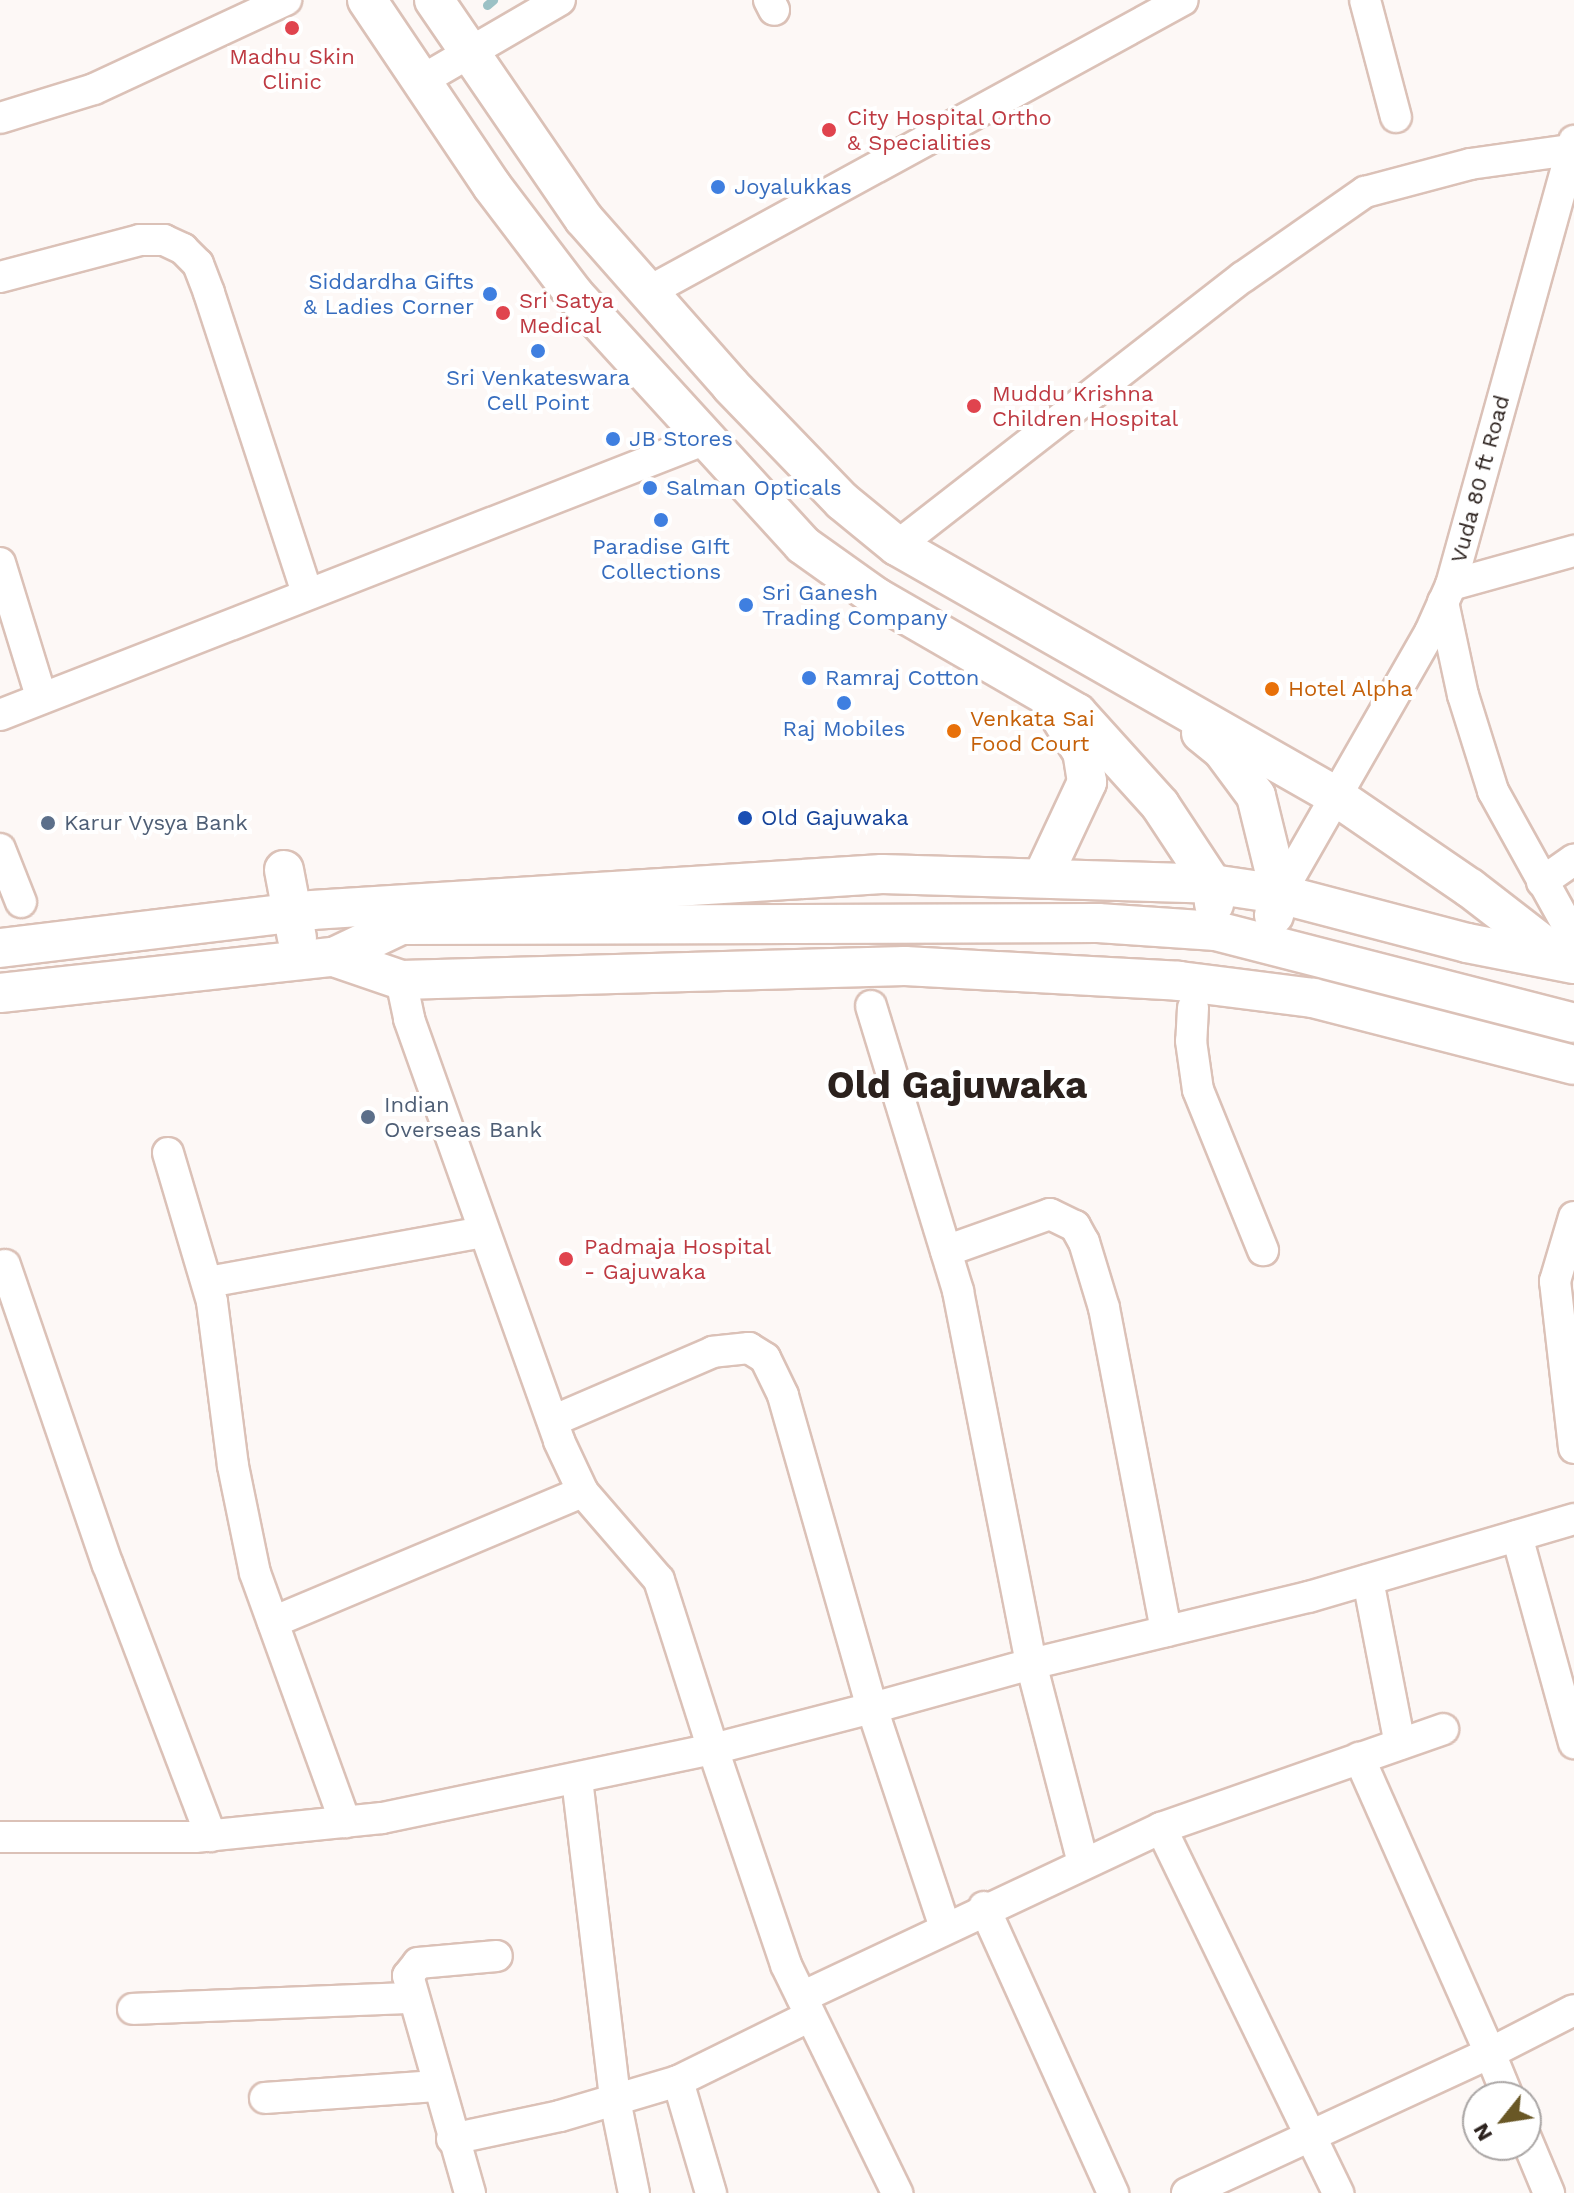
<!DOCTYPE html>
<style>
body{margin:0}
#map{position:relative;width:1574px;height:2193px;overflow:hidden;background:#fdf8f6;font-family:"Work Sans",sans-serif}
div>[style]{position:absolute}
.stream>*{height:9px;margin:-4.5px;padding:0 4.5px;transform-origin:4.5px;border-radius:4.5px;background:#9cc1c5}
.roads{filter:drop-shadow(2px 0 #dbc1b7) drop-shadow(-2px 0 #dbc1b7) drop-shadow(0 2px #dbc1b7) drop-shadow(0 -2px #dbc1b7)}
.minor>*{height:30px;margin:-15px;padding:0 15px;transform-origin:15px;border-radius:15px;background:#fff}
.major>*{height:38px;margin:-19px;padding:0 19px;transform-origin:19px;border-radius:19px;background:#fff}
.dots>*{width:22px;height:22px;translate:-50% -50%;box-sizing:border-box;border:4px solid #fff;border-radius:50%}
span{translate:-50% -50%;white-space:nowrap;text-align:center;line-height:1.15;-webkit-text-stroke:8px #fff;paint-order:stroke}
.health-label{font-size:22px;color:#be3a42}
.left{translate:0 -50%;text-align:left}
.shop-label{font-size:22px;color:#366cbe}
.right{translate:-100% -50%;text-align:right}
.street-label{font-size:22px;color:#2b211d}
.food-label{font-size:22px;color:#c56008}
.transit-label{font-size:22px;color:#164399}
.service-label{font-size:22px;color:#4e5e75}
.town-label{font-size:38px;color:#2b211d;font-weight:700}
.north{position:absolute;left:1462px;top:2081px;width:80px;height:80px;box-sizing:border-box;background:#fff;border:2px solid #aaa6a5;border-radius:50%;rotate:240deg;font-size:22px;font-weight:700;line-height:32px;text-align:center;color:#2b211d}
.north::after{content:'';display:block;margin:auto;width:28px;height:36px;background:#695725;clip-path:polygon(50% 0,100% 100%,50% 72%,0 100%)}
</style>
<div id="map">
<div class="stream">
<div style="left:487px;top:5px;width:8px;rotate:-40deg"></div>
</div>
<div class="roads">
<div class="minor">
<div style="left:769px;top:0;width:11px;rotate:63deg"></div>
<div style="left:1365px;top:0;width:121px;rotate:75.2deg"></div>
<div style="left:419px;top:82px;width:163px;rotate:-30.2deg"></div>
<div style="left:0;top:118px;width:98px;rotate:-17.1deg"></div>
<div style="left:94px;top:89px;width:212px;rotate:-24.9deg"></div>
<div style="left:0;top:277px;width:145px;rotate:-14.8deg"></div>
<div style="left:140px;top:240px;width:24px"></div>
<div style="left:164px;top:240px;width:21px;rotate:25deg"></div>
<div style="left:183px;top:249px;width:21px;rotate:45deg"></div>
<div style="left:198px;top:264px;width:31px;rotate:69deg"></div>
<div style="left:209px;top:293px;width:315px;rotate:71.9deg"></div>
<div style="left:648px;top:292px;width:609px;rotate:-28.63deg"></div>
<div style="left:897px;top:546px;width:438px;rotate:-37.9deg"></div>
<div style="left:1243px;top:277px;width:149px;rotate:-34.9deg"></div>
<div style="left:1365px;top:192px;width:109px;rotate:-14.9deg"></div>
<div style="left:1470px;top:164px;width:102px;rotate:-7.9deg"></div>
<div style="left:0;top:563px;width:139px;rotate:72.9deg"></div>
<div style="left:1451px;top:585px;width:128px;rotate:-15.5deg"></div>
<div style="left:1443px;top:602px;width:95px;rotate:77.9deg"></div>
<div style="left:1463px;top:695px;width:101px;rotate:72.6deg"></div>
<div style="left:1493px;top:791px;width:167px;rotate:61deg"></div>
<div style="left:0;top:715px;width:758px;rotate:-21.35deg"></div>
<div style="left:0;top:849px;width:57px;rotate:68.4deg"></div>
<div style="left:1542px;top:882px;width:39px;rotate:-35deg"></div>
<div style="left:1280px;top:894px;width:302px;rotate:-60.2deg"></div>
<div style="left:1430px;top:632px;width:51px;rotate:-65.9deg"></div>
<div style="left:1451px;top:585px;width:461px;rotate:-74.5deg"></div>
<div style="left:401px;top:980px;width:40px;rotate:78deg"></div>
<div style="left:409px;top:1019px;width:448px;rotate:70.4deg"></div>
<div style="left:559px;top:1441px;width:56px;rotate:64.8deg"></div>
<div style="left:583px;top:1492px;width:116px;rotate:49.2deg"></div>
<div style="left:659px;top:1580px;width:177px;rotate:72.3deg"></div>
<div style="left:713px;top:1749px;width:164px;rotate:-14.5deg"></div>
<div style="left:872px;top:1708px;width:325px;rotate:-105.9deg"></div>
<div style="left:783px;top:1395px;width:41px;rotate:-115.9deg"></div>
<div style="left:765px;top:1358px;width:19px;rotate:-148deg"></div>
<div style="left:749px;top:1348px;width:36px;rotate:174deg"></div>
<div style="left:713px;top:1352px;width:174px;rotate:156.7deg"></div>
<div style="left:871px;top:1006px;width:298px;rotate:73deg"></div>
<div style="left:958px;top:1291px;width:380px;rotate:78.9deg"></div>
<div style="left:1031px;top:1664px;width:165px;rotate:164.5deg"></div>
<div style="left:872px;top:1708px;width:231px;rotate:71.6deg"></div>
<div style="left:1193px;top:1008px;width:33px;rotate:93deg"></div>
<div style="left:1191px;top:1041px;width:49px;rotate:81.9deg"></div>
<div style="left:1198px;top:1090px;width:173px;rotate:67.9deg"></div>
<div style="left:168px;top:1153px;width:155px;rotate:73.5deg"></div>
<div style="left:212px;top:1302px;width:165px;rotate:82.7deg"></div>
<div style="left:233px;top:1466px;width:109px;rotate:78.4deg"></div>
<div style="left:255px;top:1573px;width:265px;rotate:70.1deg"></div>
<div style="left:1574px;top:1217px;width:67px;rotate:106.5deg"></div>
<div style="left:1555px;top:1281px;width:168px;rotate:83.5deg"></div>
<div style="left:946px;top:1251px;width:110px;rotate:-19.6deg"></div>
<div style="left:1050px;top:1214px;width:28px;rotate:26deg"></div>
<div style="left:1075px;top:1226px;width:18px;rotate:61deg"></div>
<div style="left:1084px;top:1242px;width:69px;rotate:73.1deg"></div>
<div style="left:1104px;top:1308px;width:329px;rotate:79.1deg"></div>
<div style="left:5px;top:1265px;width:317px;rotate:71.1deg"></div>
<div style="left:108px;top:1565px;width:290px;rotate:69.2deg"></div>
<div style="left:208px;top:1282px;width:280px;rotate:-10.3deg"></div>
<div style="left:1517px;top:1536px;width:215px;rotate:74.6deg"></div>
<div style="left:1368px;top:1580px;width:167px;rotate:79deg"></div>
<div style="left:273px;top:1622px;width:336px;rotate:-22.8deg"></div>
<div style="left:577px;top:1779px;width:323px;rotate:83.2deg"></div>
<div style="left:615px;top:2100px;width:95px;rotate:78.5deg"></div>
<div style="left:1161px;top:1828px;width:406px;rotate:64.1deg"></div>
<div style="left:0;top:1837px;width:195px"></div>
<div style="left:195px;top:1837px;width:188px;rotate:-5.8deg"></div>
<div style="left:382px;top:1818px;width:338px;rotate:-11.8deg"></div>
<div style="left:713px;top:1749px;width:228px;rotate:71.3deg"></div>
<div style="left:786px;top:1965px;width:254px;rotate:64deg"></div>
<div style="left:1083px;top:1863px;width:206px;rotate:-104.6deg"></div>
<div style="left:1031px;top:1664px;width:286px;rotate:-13.6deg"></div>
<div style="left:1309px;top:1597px;width:276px;rotate:-16.4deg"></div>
<div style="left:984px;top:1907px;width:314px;rotate:65.7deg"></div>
<div style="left:802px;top:1997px;width:397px;rotate:-25.2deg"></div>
<div style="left:1161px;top:1828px;width:299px;rotate:-19.3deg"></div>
<div style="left:133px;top:2009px;width:279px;rotate:-2.3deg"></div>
<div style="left:678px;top:2081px;width:117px;rotate:73.6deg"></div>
<div style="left:1508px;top:2097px;width:48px;rotate:-112.2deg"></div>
<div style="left:1490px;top:2053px;width:94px;rotate:-27.1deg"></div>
<div style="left:265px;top:2098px;width:171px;rotate:-4deg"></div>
<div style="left:1526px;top:2138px;width:60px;rotate:67.3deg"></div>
<div style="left:452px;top:2139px;width:110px;rotate:-12deg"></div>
<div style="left:560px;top:2116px;width:123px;rotate:-16.5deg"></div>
<div style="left:678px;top:2081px;width:147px;rotate:-26.2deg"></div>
<div style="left:470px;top:2193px;width:226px;rotate:-105.9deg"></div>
<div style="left:408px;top:1976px;width:16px;rotate:-52deg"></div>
<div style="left:418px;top:1963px;width:79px;rotate:-5.1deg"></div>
<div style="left:1187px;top:2193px;width:334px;rotate:-24.8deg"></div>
<div style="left:1490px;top:2053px;width:323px;rotate:-113.9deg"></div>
</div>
<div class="major">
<div style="left:367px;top:0;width:224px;rotate:56.1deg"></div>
<div style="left:492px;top:186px;width:136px;rotate:52.8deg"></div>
<div style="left:574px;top:294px;width:340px;rotate:47.6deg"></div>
<div style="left:803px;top:545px;width:90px;rotate:35.5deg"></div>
<div style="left:876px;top:597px;width:232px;rotate:30deg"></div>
<div style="left:1077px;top:713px;width:124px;rotate:47.9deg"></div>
<div style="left:1160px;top:805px;width:95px;rotate:56.6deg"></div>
<div style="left:1212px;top:884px;width:20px;rotate:84deg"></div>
<div style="left:434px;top:0;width:265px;rotate:55.6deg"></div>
<div style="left:584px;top:219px;width:222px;rotate:48.6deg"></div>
<div style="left:731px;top:386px;width:160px;rotate:46deg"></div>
<div style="left:842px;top:501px;width:71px;rotate:39.3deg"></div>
<div style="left:897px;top:546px;width:503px;rotate:29.67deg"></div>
<div style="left:1334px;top:795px;width:165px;rotate:34.4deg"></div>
<div style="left:1470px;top:888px;width:111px;rotate:37.7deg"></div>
<div style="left:1201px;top:733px;width:27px;rotate:39deg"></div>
<div style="left:1222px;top:750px;width:57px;rotate:53.5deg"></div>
<div style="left:1256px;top:796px;width:101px;rotate:76.2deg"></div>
<div style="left:1280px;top:894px;width:22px;rotate:106deg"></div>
<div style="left:284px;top:870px;width:69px;rotate:79.2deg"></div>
<div style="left:1043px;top:876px;width:104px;rotate:-64.9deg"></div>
<div style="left:1087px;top:782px;width:30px;rotate:-99deg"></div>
<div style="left:1082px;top:752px;width:47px;rotate:-122deg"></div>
<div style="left:0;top:948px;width:314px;rotate:-6.9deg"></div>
<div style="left:312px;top:910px;width:571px;rotate:-3.61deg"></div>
<div style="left:882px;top:874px;width:330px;rotate:1.7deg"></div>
<div style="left:1212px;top:884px;width:69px;rotate:8.4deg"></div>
<div style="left:1280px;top:894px;width:193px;rotate:14.7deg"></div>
<div style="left:1467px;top:943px;width:109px;rotate:11.1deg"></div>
<div style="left:334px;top:957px;width:71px;rotate:18.9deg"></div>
<div style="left:401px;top:980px;width:504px;rotate:-1.59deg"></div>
<div style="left:905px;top:966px;width:274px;rotate:3.1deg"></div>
<div style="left:1179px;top:981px;width:135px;rotate:7.2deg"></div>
<div style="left:1313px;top:998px;width:269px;rotate:14.4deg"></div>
<div style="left:0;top:993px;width:336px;rotate:-6.2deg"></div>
<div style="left:334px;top:957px;width:74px;rotate:-25.5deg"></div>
<div style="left:401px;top:925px;width:697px;rotate:-0.16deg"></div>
<div style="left:1098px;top:923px;width:118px;rotate:3.9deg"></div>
<div style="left:1216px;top:931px;width:370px;rotate:14.4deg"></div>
</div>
</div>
<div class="dots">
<div style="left:292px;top:28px;background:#e0444e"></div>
<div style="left:829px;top:130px;background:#e0444e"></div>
<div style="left:718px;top:187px;background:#3f7fe0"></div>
<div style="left:490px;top:294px;background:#3f7fe0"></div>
<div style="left:503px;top:313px;background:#e0444e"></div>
<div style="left:538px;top:351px;background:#3f7fe0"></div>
<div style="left:974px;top:406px;background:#e0444e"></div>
<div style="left:613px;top:439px;background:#3f7fe0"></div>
<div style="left:650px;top:488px;background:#3f7fe0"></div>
<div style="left:661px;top:520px;background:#3f7fe0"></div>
<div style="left:746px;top:605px;background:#3f7fe0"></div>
<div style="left:809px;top:678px;background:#3f7fe0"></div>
<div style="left:1272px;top:689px;background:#e8710a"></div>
<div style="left:844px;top:703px;background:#3f7fe0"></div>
<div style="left:954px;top:731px;background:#e8710a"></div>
<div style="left:745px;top:818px;background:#1a4fb4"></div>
<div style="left:48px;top:823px;background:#5c6f8a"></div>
<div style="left:368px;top:1117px;background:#5c6f8a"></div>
<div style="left:566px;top:1259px;background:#e0444e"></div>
</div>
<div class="health-label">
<span style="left:292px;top:69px">Madhu Skin<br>Clinic</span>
<span class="left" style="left:847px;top:130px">City Hospital Ortho<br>&amp; Specialities</span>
<span class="left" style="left:519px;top:313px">Sri Satya<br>Medical</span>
<span class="left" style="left:992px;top:406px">Muddu Krishna<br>Children Hospital</span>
<span class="left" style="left:584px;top:1259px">Padmaja Hospital<br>- Gajuwaka</span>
</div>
<div class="shop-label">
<span class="left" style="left:734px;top:187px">Joyalukkas</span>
<span class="right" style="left:474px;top:294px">Siddardha Gifts<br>&amp; Ladies Corner</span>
<span style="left:538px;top:390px">Sri Venkateswara<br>Cell Point</span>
<span class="left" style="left:629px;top:439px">JB Stores</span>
<span class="left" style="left:666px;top:488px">Salman Opticals</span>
<span style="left:661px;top:559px">Paradise GIft<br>Collections</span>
<span class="left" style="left:762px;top:605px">Sri Ganesh<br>Trading Company</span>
<span class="left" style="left:825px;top:678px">Ramraj Cotton</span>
<span style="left:844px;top:729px">Raj Mobiles</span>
</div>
<div class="street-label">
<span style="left:1480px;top:479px;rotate:-75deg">Vuda 80 ft Road</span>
</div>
<div class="food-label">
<span class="left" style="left:1288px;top:689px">Hotel Alpha</span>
<span class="left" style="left:970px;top:731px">Venkata Sai<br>Food Court</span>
</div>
<div class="transit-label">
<span class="left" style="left:761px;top:818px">Old Gajuwaka</span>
</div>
<div class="service-label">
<span class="left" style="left:64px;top:823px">Karur Vysya Bank</span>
<span class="left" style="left:384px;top:1117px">Indian<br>Overseas Bank</span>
</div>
<div class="town-label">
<span style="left:957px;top:1086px">Old Gajuwaka</span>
</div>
<div class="north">N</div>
</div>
